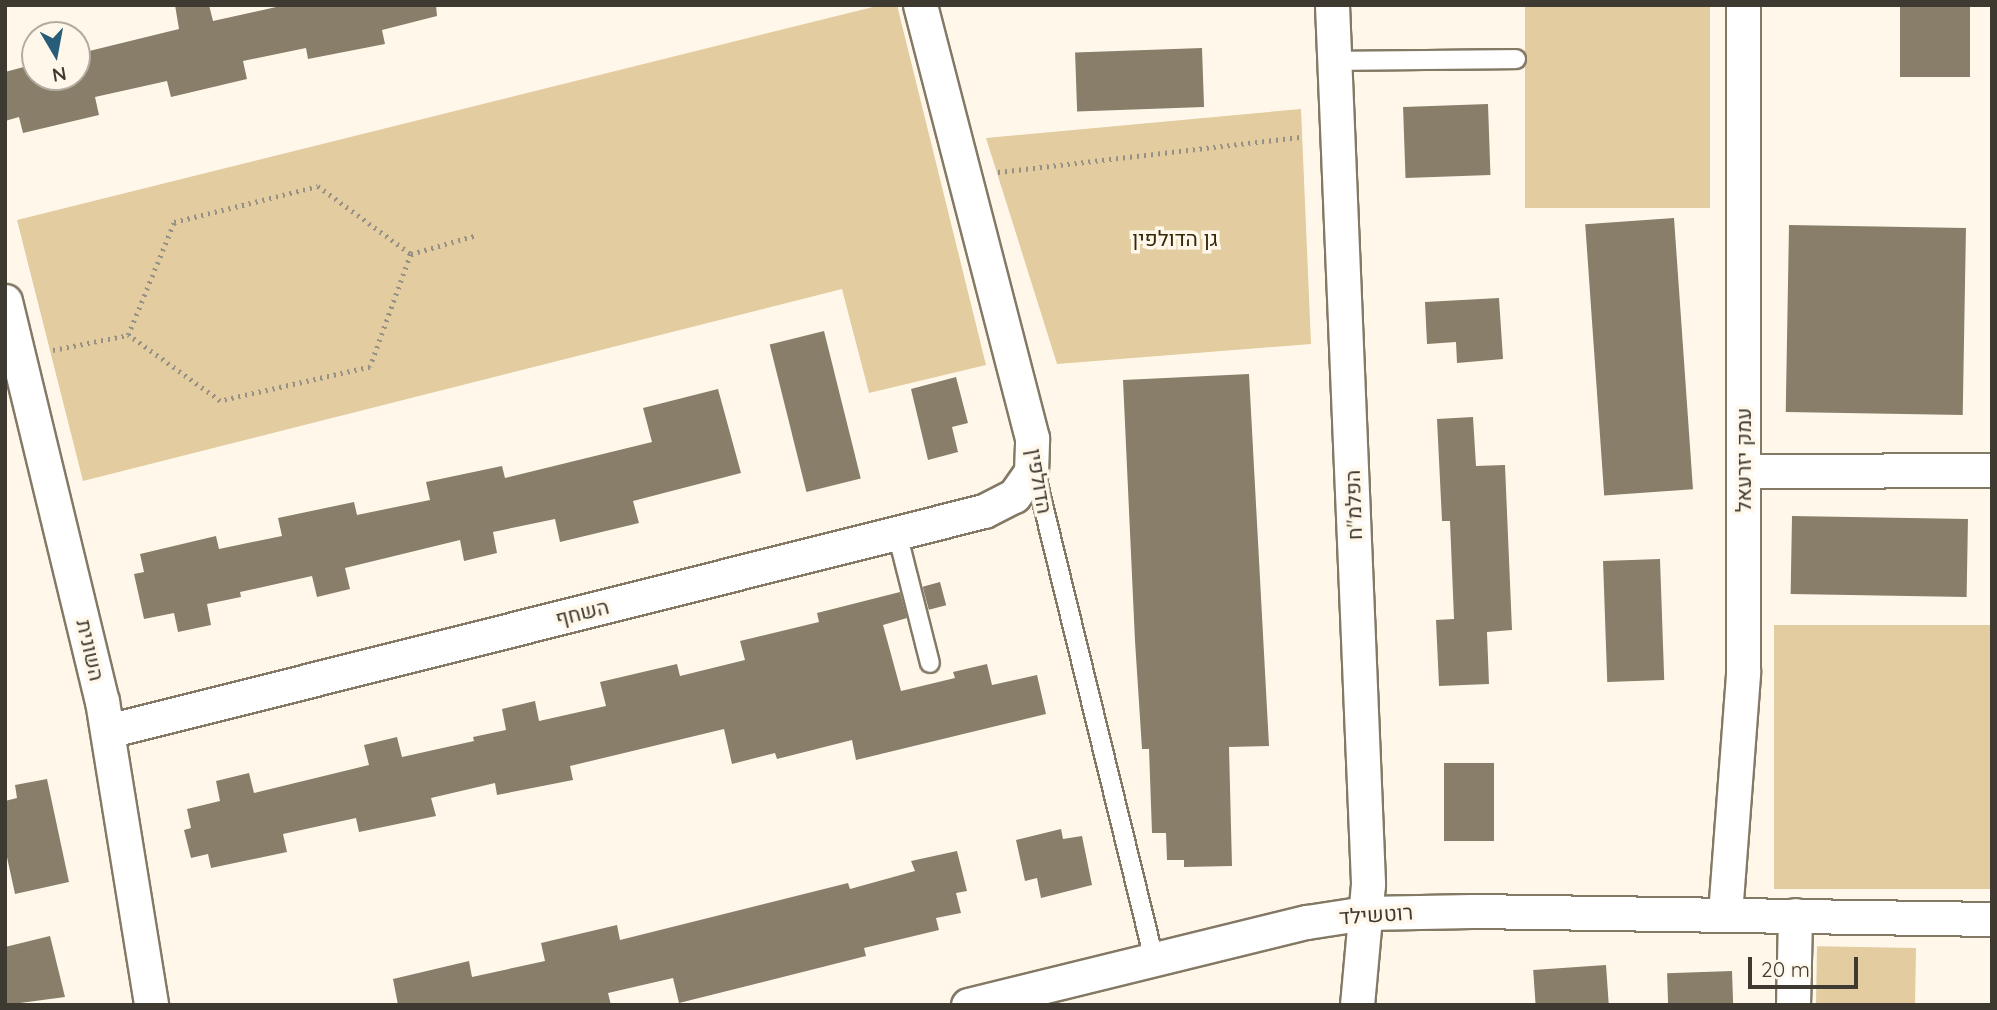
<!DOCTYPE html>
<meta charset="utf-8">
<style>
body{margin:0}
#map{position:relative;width:1997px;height:1010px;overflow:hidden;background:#fff8ea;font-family:Quicksand,Heebo,sans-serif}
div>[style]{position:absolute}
.green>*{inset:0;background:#e2cca0;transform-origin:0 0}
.building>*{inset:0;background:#887e6a;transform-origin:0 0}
.path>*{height:4.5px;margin-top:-2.25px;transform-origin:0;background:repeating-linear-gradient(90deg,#969185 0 2px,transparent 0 7px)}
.roads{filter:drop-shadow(2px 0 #837965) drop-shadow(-2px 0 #837965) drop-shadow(0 2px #837965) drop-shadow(0 -2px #837965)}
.lane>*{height:18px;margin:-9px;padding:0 9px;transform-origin:9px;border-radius:9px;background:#fff}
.street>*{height:33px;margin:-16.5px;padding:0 16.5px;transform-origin:16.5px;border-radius:16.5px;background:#fff}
span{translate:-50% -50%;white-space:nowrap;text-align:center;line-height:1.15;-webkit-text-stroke:7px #fff8ea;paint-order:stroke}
.park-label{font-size:21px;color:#352809}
.street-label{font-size:21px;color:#3e3a31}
.frame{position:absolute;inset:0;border:7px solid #3e3a31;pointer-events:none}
.north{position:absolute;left:21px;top:21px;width:70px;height:70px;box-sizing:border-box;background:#fff8ea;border:2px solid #b2aca0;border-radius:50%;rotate:170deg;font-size:19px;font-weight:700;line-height:28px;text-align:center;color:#3e3a31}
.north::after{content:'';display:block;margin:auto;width:24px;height:32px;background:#275d78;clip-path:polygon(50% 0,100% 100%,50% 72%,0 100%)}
.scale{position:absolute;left:1748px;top:957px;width:110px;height:32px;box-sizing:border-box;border:4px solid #3e3a31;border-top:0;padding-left:9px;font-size:21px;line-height:24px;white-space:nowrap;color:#3e3a31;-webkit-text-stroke:5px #fff8ea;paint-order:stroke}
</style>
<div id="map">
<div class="green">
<div style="clip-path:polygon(881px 5px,897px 5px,986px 365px,869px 393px,842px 289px,83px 481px,17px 220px)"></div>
<div style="left:1525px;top:5px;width:185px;height:203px"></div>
<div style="clip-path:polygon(1301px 109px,1311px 344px,1057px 364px,986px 138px)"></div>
<div style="left:1774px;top:625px;width:218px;height:264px"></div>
<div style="left:1916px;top:948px;width:57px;height:99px;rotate:91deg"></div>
</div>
<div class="building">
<div style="clip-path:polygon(175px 5px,209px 5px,213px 21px,285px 5px,436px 5px,437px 16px,382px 30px,385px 44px,308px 59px,306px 48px,243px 61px,247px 79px,171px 97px,167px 81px,95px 97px,99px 115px,23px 133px,19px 117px,5px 121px,5px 72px,35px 64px,35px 77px,77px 77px,77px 54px,179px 29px)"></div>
<div style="left:1900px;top:5px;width:70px;height:72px"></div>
<div style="left:1202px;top:48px;width:59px;height:127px;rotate:88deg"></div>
<div style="left:1488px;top:104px;width:71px;height:85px;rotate:88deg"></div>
<div style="left:1674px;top:218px;width:272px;height:89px;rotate:86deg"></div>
<div style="left:1789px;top:225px;width:177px;height:187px;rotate:1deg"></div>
<div style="clip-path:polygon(1499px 298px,1503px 359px,1457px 363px,1456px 342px,1427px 344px,1425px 302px)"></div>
<div style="left:824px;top:331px;width:152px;height:56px;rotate:76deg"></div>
<div style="clip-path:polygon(1249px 374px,1269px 746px,1229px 747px,1232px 866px,1184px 867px,1184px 860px,1167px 860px,1166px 833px,1152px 833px,1149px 749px,1142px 749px,1135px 641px,1123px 380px)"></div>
<div style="clip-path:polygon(956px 377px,968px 423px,952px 427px,958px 452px,928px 460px,911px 389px)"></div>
<div style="clip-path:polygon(718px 389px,741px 473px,633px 501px,639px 523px,560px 542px,555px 519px,493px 532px,497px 553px,464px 561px,460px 540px,345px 568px,350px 589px,317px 597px,312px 576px,240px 592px,241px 597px,207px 604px,211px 625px,178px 632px,174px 613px,144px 619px,134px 574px,144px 572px,140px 554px,216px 536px,219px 549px,282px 536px,278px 518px,354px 502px,357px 515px,430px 500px,426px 482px,502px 466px,505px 478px,652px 442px,643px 408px)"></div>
<div style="clip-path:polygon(1473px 417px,1476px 466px,1505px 465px,1512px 630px,1487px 632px,1489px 684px,1439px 686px,1436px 620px,1454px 619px,1450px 521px,1442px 521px,1437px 419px)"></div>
<div style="left:1792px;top:516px;width:176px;height:78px;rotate:1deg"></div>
<div style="left:1660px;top:559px;width:121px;height:57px;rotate:88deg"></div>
<div style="left:940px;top:582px;width:24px;height:18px;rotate:75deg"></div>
<div style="clip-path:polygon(900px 592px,907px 618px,883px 625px,901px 691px,955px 678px,953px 672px,987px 664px,992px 685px,1037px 675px,1046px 714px,856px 760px,852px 740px,777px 759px,775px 753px,732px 764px,724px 729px,570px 766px,573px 780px,497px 795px,495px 783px,431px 798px,436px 816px,359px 832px,356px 818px,283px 834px,287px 852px,211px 868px,208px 854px,191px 858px,184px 830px,191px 828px,187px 809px,220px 801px,216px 781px,249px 773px,254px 793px,369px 765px,364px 745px,397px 737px,402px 757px,474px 741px,473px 737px,506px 730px,502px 709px,535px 701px,539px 721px,606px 706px,600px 682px,677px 664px,680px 676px,745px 660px,740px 641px,819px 622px,817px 613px)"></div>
<div style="left:1444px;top:763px;width:50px;height:78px"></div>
<div style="clip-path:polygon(47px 779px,69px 882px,15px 894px,5px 848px,5px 801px,17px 798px,15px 785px)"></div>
<div style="clip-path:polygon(1061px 829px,1063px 839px,1082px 836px,1092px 885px,1041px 898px,1037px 878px,1025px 881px,1016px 840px)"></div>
<div style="clip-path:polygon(957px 851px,967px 891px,956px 893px,961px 913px,936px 918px,939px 930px,864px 948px,866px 956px,679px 1003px,673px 978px,608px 993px,611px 1005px,398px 1005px,393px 979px,469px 961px,472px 977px,545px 961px,541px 943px,617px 925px,620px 940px,848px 883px,850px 889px,915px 871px,911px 861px)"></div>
<div style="clip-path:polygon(50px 936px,65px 997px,5px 1005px,5px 947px)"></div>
<div style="left:1606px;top:965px;width:40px;height:73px;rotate:86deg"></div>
<div style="left:1732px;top:971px;width:34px;height:65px;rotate:88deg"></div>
</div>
<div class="path">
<div style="left:998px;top:172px;width:306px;rotate:-6.6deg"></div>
<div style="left:318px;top:186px;width:115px;rotate:36.2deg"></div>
<div style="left:411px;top:254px;width:120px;rotate:109.9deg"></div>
<div style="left:370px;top:367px;width:154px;rotate:167.2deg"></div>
<div style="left:220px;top:401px;width:113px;rotate:-144.3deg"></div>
<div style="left:128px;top:335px;width:122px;rotate:-67.8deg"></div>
<div style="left:174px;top:222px;width:148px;rotate:-14deg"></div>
<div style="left:411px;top:254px;width:69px;rotate:-16.1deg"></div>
<div style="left:53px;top:350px;width:76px;rotate:-11.3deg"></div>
</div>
<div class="roads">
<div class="lane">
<div style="left:1335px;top:61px;width:181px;rotate:-0.6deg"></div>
<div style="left:1034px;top:468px;width:505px;rotate:76.27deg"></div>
<div style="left:897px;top:533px;width:134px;rotate:75.8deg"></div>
</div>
<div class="street">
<div style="left:1332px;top:5px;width:880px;rotate:87.65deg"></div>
<div style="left:1368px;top:884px;width:121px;rotate:95.2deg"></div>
<div style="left:5px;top:301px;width:412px;rotate:76.4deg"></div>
<div style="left:102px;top:701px;width:308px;rotate:80.8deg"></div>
<div style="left:1743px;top:471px;width:249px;rotate:-0.2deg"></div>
<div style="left:108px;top:731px;width:903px;rotate:-14.1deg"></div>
<div style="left:984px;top:511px;width:34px;rotate:-27deg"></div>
<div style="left:1014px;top:496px;width:29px;rotate:-55deg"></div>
<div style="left:1031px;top:472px;width:34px;rotate:-88deg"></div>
<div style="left:1032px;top:438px;width:447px;rotate:-104.5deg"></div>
<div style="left:1725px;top:914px;width:242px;rotate:-85.7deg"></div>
<div style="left:1743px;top:673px;width:668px;rotate:-90deg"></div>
<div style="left:968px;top:1005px;width:349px;rotate:-13.8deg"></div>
<div style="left:1307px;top:922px;width:59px;rotate:-8.8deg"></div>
<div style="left:1365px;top:913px;width:107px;rotate:-1.1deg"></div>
<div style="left:1472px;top:911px;width:520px;rotate:0.88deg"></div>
<div style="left:1793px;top:1005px;width:90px;rotate:-88.7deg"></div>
</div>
</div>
<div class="park-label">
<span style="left:1175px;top:238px">גן הדולפין</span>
</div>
<div class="street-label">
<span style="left:1743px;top:460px;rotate:-90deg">עמק יזרעאל</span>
<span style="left:1040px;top:481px;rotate:80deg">הדולפין</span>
<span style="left:1353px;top:505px;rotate:-92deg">הפלמ"ח</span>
<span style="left:582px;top:612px;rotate:-14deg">השחף</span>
<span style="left:91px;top:650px;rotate:77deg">השונית</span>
<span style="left:1376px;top:914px;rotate:-4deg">רוטשילד</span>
</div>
<div class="frame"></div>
<div class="north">N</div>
<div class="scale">20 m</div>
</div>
